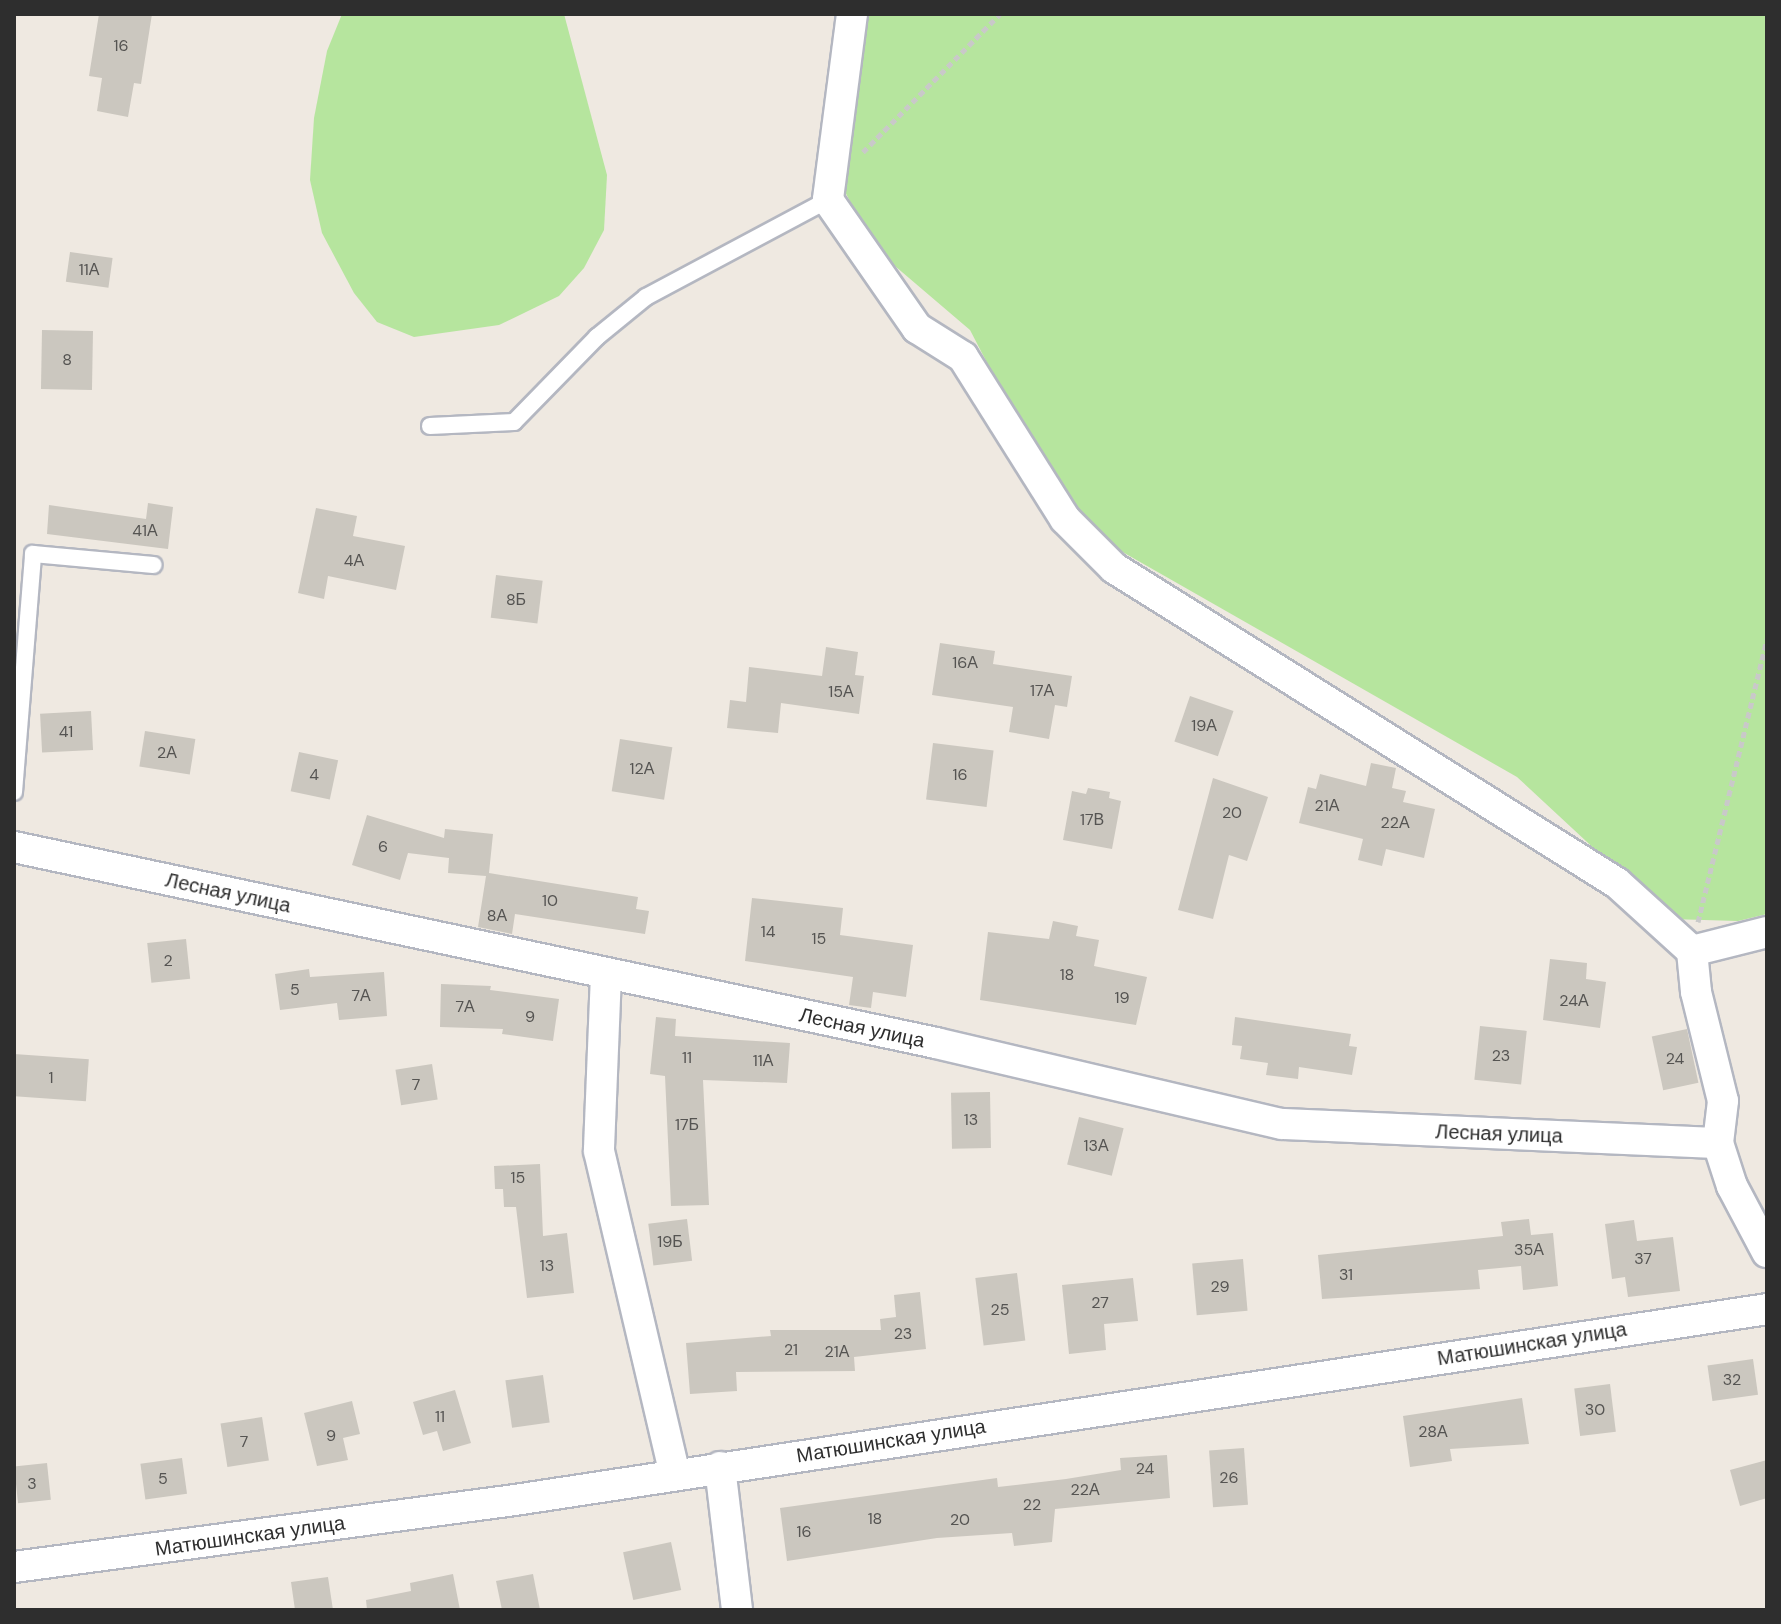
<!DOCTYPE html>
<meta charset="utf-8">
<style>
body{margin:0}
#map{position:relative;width:1781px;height:1624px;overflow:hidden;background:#efe9e1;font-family:"DM Sans",sans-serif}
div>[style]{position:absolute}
.green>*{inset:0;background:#b6e59e}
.building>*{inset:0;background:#cbc7bf;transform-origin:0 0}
.path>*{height:5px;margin-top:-2.5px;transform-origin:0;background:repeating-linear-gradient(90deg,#c9c9c9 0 6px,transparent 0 10px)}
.roads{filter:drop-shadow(2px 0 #b4b7c1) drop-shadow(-2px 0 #b4b7c1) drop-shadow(0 2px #b4b7c1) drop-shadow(0 -2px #b4b7c1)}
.lane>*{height:16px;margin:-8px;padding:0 8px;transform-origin:8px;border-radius:8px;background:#fff}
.street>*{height:30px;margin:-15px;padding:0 15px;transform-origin:15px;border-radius:15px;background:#fff}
span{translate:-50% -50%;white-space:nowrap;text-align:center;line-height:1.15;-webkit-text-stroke:6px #fff;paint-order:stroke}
.number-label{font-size:16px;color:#555452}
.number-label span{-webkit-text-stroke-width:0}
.street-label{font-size:20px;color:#2e2e2e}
.frame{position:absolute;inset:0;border:16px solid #2e2e2e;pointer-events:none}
</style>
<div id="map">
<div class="green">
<div style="clip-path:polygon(342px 14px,564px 14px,607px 175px,604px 230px,584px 268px,559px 296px,499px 325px,414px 337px,377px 322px,354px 293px,322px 233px,310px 180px,314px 118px,327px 51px)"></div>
<div style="clip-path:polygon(862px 14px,1767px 14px,1767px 914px,1738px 921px,1670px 919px,1517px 777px,1070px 522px,970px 330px,875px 249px,842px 186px)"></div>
</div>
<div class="building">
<div style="clip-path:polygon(99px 14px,152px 14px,141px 84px,134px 83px,128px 117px,97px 111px,102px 78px,89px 76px)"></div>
<div style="left:70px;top:252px;width:43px;height:30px;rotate:8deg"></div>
<div style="left:42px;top:330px;width:51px;height:59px;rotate:1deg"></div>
<div style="clip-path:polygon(148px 503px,173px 507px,168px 549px,47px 534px,49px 505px,146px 519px)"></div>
<div style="clip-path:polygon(316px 508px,357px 516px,353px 536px,405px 546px,396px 590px,328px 576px,324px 599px,298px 593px)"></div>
<div style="left:496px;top:575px;width:47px;height:43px;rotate:7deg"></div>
<div style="clip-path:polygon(940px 643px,995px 651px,993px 664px,1072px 676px,1067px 707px,1055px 705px,1049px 739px,1009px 732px,1013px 707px,932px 695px)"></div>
<div style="clip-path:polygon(826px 647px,858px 652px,855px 675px,864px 676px,859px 714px,781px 703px,778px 733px,727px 728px,730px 700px,746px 702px,749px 667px,822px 676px)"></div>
<div style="left:1190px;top:696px;width:46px;height:48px;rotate:19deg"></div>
<div style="left:91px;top:711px;width:39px;height:51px;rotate:87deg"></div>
<div style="left:145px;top:731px;width:51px;height:36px;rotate:9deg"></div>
<div style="left:620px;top:739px;width:53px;height:53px;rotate:9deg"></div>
<div style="left:933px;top:743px;width:61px;height:57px;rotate:7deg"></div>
<div style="left:299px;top:752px;width:40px;height:40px;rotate:12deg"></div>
<div style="clip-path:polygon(1371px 763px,1396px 768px,1392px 788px,1406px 791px,1403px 802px,1435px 809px,1424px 858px,1386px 849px,1382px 866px,1358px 860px,1363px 839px,1299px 823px,1308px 787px,1316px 789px,1320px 774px,1366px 786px)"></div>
<div style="clip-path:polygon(1213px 778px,1268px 797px,1247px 861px,1229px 855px,1213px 919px,1178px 910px)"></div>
<div style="clip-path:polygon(1088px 788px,1110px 792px,1109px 798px,1121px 801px,1112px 849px,1063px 840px,1072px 791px,1086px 794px)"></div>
<div style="clip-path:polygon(367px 815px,444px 838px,445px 829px,493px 834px,489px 873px,638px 897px,636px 909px,649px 911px,645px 934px,515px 914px,512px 934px,478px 927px,486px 876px,448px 873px,449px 858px,408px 853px,400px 880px,352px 865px)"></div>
<div style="clip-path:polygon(752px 898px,843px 908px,840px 935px,913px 945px,906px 997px,873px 992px,871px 1008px,849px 1005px,853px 977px,745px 961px)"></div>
<div style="clip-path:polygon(1053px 921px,1078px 926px,1076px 936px,1099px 940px,1094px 966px,1147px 977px,1136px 1025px,980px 1000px,988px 932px,1049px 939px)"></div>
<div style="left:186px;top:939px;width:40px;height:39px;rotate:84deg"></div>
<div style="clip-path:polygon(1550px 959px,1587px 963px,1586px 979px,1606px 982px,1600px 1028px,1543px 1020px)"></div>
<div style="clip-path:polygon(309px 969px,310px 977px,384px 972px,387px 1016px,339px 1020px,337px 1003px,280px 1010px,275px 974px)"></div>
<div style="clip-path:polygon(441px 984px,491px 986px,490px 990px,559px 999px,553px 1041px,502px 1034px,503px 1029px,440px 1027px)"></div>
<div style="clip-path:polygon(656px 1017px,676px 1019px,675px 1036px,790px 1043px,787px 1083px,703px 1080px,709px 1205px,671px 1206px,665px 1076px,650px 1074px)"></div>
<div style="clip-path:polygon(1235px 1017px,1351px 1034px,1349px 1046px,1357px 1047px,1352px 1075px,1299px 1067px,1298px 1079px,1266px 1075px,1268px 1063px,1240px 1059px,1242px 1046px,1232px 1045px)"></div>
<div style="left:1480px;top:1026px;width:47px;height:54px;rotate:6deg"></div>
<div style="left:1687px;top:1029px;width:55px;height:36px;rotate:78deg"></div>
<div style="left:14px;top:1054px;width:75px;height:42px;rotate:4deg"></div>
<div style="left:432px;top:1064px;width:36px;height:37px;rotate:81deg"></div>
<div style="left:990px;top:1092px;width:56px;height:39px;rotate:89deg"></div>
<div style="left:1079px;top:1117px;width:46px;height:49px;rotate:14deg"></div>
<div style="clip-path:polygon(540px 1164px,543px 1236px,567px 1233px,574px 1293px,527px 1298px,516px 1207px,504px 1207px,503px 1189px,495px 1189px,494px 1166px)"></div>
<div style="left:687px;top:1219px;width:42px;height:39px;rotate:83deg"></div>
<div style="clip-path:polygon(1529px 1219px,1531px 1235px,1553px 1233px,1558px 1286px,1523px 1290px,1521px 1266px,1478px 1270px,1480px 1289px,1322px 1299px,1318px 1255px,1503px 1236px,1501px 1222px)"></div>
<div style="clip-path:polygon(1634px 1220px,1637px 1241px,1673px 1237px,1680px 1291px,1628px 1297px,1625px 1277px,1612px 1279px,1605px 1224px)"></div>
<div style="left:1243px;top:1259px;width:52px;height:51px;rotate:85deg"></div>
<div style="left:1017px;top:1273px;width:68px;height:42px;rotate:83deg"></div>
<div style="clip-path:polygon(1133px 1278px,1138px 1321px,1104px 1324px,1106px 1350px,1069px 1354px,1062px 1285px)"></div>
<div style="clip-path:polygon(920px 1292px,926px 1349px,854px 1357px,855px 1371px,736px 1372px,737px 1391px,690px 1394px,686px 1343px,771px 1336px,770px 1330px,881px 1330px,880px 1319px,896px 1317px,894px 1295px)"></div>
<div style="left:1753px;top:1359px;width:36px;height:46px;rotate:82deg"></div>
<div style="left:543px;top:1375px;width:48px;height:38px;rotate:82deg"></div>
<div style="left:1610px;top:1384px;width:48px;height:36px;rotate:83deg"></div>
<div style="clip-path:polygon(455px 1390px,471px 1443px,443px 1451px,437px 1431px,423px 1435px,413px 1402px)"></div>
<div style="clip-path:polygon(1522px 1398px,1529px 1444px,1450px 1449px,1452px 1461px,1410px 1467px,1403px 1416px)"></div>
<div style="clip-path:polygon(352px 1401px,360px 1434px,343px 1438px,348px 1460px,317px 1466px,304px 1413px)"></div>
<div style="left:262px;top:1417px;width:44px;height:42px;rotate:81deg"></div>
<div style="left:1244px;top:1448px;width:57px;height:35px;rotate:86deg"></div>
<div style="clip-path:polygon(1167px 1455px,1170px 1498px,1055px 1509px,1052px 1542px,1014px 1546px,1012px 1533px,937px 1538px,787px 1561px,780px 1508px,997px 1478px,998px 1487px,1066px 1479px,1121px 1470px,1120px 1458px)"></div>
<div style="left:182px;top:1458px;width:36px;height:42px;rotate:82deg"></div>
<div style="clip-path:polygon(1767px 1460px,1767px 1498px,1740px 1506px,1730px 1470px)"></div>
<div style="left:47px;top:1463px;width:37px;height:33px;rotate:84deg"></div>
<div style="left:671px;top:1542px;width:49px;height:49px;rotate:78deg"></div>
<div style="clip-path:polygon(453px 1574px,460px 1610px,367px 1610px,366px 1600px,411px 1591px,410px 1583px)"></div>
<div style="clip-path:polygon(533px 1574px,540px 1610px,502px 1610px,496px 1581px)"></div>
<div style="clip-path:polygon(328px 1577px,333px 1610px,295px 1610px,291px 1582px)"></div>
</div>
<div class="path">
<div style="left:863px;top:152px;width:194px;rotate:-45.2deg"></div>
<div style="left:1698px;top:922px;width:292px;rotate:-76.3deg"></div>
</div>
<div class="roads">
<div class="lane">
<div style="left:430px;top:426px;width:84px;rotate:-2.7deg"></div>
<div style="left:514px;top:422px;width:119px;rotate:-45.7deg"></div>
<div style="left:597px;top:337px;width:63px;rotate:-39.2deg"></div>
<div style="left:646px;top:297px;width:206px;rotate:-28.1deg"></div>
<div style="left:14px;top:792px;width:239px;rotate:-85.4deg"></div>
<div style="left:33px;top:554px;width:121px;rotate:5.2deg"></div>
</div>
<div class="street">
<div style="left:852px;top:14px;width:188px;rotate:97.4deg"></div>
<div style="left:828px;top:200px;width:156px;rotate:55.2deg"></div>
<div style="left:917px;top:328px;width:54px;rotate:32.2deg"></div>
<div style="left:963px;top:357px;width:191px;rotate:57.8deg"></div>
<div style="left:1065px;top:519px;width:69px;rotate:45deg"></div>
<div style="left:1114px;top:568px;width:593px;rotate:32.06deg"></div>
<div style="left:1617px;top:883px;width:101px;rotate:42.2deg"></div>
<div style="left:14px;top:847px;width:943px;rotate:12deg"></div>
<div style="left:936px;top:1043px;width:355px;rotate:13.2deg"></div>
<div style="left:1282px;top:1124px;width:436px;rotate:2.5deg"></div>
<div style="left:1692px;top:951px;width:41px;rotate:84.4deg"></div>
<div style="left:1696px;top:992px;width:112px;rotate:76.1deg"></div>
<div style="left:1723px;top:1101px;width:42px;rotate:96.8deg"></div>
<div style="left:1718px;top:1143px;width:45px;rotate:72deg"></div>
<div style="left:1732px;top:1186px;width:75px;rotate:62.1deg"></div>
<div style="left:1692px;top:951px;width:77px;rotate:-14.2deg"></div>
<div style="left:606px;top:974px;width:177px;rotate:92.3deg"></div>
<div style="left:599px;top:1151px;width:332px;rotate:76.8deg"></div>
<div style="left:720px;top:1467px;width:144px;rotate:83.2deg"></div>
<div style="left:14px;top:1567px;width:505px;rotate:-7.62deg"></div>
<div style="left:515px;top:1500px;width:1266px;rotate:-8.67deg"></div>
</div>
</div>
<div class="number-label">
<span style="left:121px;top:46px">16</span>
<span style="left:89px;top:270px">11А</span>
<span style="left:67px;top:360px">8</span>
<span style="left:145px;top:531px">41А</span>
<span style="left:354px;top:561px">4А</span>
<span style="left:516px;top:600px">8Б</span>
<span style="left:965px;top:663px">16А</span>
<span style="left:1042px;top:691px">17А</span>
<span style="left:841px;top:692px">15А</span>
<span style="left:1204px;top:726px">19А</span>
<span style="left:66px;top:732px">41</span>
<span style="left:167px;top:753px">2А</span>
<span style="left:642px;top:769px">12А</span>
<span style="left:314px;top:775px">4</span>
<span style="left:960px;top:775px">16</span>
<span style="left:1327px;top:806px">21А</span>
<span style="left:1232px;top:813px">20</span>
<span style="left:1092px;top:820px">17В</span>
<span style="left:1395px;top:823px">22А</span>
<span style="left:383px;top:847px">6</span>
<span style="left:550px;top:901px">10</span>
<span style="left:497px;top:916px">8А</span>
<span style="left:768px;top:932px">14</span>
<span style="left:819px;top:939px">15</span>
<span style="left:168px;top:961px">2</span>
<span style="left:1067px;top:975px">18</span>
<span style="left:295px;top:990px">5</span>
<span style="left:361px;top:996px">7А</span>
<span style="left:1122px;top:998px">19</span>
<span style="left:1574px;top:1001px">24А</span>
<span style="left:465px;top:1007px">7А</span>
<span style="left:530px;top:1017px">9</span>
<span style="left:1501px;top:1056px">23</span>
<span style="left:687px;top:1058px">11</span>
<span style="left:1675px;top:1059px">24</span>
<span style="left:763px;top:1061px">11А</span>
<span style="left:51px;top:1078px">1</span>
<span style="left:416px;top:1085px">7</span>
<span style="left:971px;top:1120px">13</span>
<span style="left:687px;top:1125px">17Б</span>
<span style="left:1096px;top:1146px">13А</span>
<span style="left:518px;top:1178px">15</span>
<span style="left:670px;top:1242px">19Б</span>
<span style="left:1529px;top:1250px">35А</span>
<span style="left:1643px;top:1259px">37</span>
<span style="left:547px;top:1266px">13</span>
<span style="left:1346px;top:1275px">31</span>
<span style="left:1220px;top:1287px">29</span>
<span style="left:1100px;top:1303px">27</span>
<span style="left:1000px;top:1310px">25</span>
<span style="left:903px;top:1334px">23</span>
<span style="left:791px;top:1350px">21</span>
<span style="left:837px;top:1352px">21А</span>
<span style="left:1732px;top:1380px">32</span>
<span style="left:1595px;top:1410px">30</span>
<span style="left:440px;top:1417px">11</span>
<span style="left:1433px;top:1432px">28А</span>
<span style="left:331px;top:1436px">9</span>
<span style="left:244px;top:1442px">7</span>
<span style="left:1145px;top:1469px">24</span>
<span style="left:1229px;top:1478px">26</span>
<span style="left:163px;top:1479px">5</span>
<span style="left:32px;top:1484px">3</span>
<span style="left:1085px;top:1490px">22А</span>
<span style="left:1032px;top:1505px">22</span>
<span style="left:875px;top:1519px">18</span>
<span style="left:960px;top:1520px">20</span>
<span style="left:804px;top:1532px">16</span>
</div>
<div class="street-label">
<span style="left:228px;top:893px;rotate:12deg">Лесная улица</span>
<span style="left:862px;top:1028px;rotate:12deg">Лесная улица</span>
<span style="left:1499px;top:1134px;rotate:2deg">Лесная улица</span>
<span style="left:1532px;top:1344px;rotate:-9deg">Матюшинская улица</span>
<span style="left:891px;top:1441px;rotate:-9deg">Матюшинская улица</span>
<span style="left:250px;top:1536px;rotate:-8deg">Матюшинская улица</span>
</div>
<div class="frame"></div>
</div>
